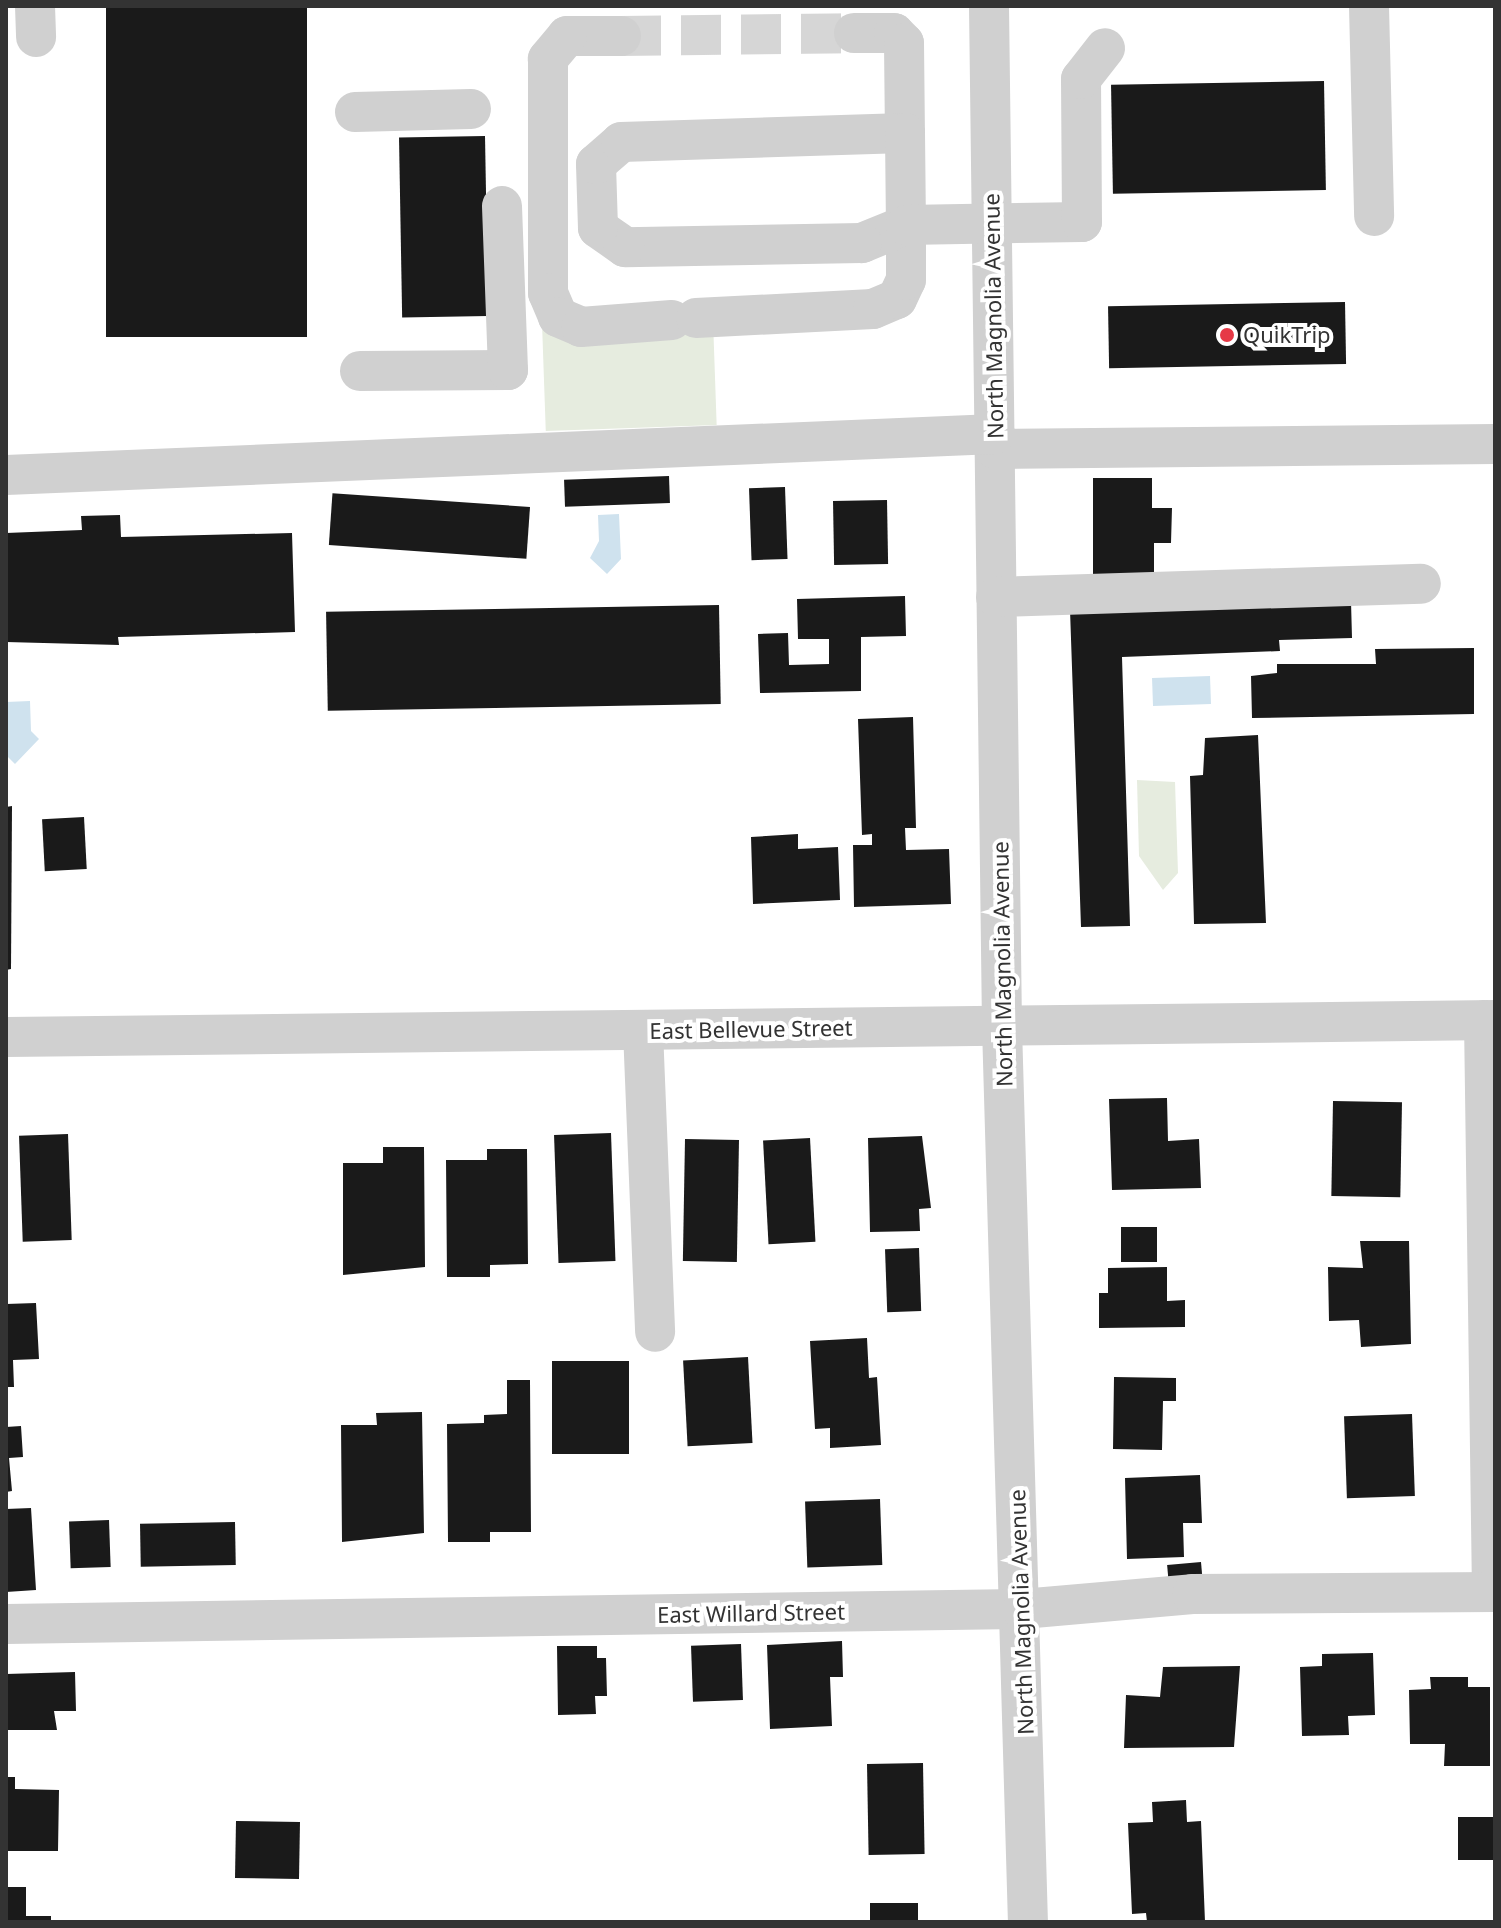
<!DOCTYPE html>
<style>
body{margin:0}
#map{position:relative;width:1501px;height:1928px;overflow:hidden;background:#fff;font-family:"Noto Sans",sans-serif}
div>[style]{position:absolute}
.green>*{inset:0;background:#e6ecdf;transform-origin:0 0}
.water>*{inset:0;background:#cfe2ee;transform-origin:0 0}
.building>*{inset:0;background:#1a1a1a;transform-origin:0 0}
.minor-tunnel>*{height:40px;margin-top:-20px;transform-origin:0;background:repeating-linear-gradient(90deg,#d6d6d6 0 40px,transparent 0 60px)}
.minor>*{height:40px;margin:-20px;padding:0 20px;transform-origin:20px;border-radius:20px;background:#d0d0d0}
.dots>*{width:22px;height:22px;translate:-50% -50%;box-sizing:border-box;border:4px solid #fff;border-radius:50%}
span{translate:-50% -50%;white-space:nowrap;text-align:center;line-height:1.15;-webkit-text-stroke:8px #fff;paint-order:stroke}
.street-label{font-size:22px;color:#333}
.poi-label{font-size:22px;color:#333}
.left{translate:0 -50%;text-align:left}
.frame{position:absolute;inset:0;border:8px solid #333;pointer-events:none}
</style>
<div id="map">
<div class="green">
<div style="left:713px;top:320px;width:105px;height:171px;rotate:88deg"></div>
<div style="clip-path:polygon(1137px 780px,1175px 782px,1178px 873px,1163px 890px,1139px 856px)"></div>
</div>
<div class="water">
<div style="clip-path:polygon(619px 514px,621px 559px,607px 574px,590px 558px,599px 541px,598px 515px)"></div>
<div style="left:1210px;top:676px;width:28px;height:58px;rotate:88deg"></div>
<div style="clip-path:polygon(30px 701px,31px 731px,39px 739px,15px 764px,6px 755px,6px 702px)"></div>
</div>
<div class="building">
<div style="left:106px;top:6px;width:201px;height:331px"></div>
<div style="left:1324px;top:81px;width:109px;height:213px;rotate:89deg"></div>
<div style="left:485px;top:136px;width:180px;height:86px;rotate:89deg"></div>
<div style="left:1345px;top:302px;width:62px;height:237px;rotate:89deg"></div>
<div style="left:669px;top:476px;width:27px;height:105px;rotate:88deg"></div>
<div style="clip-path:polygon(1093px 478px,1152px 478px,1152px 508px,1172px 508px,1171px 543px,1154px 543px,1154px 577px,1093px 576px)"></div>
<div style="left:785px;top:487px;width:72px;height:36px;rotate:88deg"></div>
<div style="left:887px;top:500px;width:64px;height:54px;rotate:89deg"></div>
<div style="left:530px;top:507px;width:52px;height:198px;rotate:94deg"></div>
<div style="clip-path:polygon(120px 515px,121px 537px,292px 533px,295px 632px,118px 637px,119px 645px,6px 642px,6px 533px,82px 530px,81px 516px)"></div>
<div style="clip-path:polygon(905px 596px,906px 636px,861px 637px,861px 691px,760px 693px,758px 634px,788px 633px,789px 665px,829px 664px,829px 639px,798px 639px,797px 599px)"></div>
<div style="clip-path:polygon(1351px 601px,1352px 638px,1279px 640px,1280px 651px,1122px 657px,1130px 926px,1081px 927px,1070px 610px)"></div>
<div style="left:719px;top:605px;width:99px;height:393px;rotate:89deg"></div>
<div style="clip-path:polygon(1474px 648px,1474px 714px,1252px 718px,1251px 676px,1277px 673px,1277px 664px,1376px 664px,1375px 649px)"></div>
<div style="clip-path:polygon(913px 717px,916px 828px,905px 828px,906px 850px,949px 849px,951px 904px,854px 907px,853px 845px,872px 845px,872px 834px,862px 835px,858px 719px)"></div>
<div style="clip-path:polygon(1258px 735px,1266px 923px,1194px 924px,1190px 776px,1203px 775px,1205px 738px)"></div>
<div style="clip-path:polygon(12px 806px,11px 969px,6px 970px,6px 807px)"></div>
<div style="left:84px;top:817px;width:52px;height:42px;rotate:87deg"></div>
<div style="clip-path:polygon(798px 834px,798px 849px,838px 847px,840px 900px,753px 904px,751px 837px)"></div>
<div style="clip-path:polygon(1167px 1098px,1168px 1141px,1199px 1139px,1201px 1188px,1112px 1190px,1109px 1099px)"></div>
<div style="left:1333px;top:1101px;width:69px;height:95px;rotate:1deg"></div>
<div style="left:611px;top:1133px;width:128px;height:57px;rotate:88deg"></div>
<div style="left:68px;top:1134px;width:106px;height:49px;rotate:88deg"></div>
<div style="clip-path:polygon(922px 1136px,931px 1208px,919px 1209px,920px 1231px,870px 1232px,868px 1138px)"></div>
<div style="left:810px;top:1138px;width:104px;height:47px;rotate:87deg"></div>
<div style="left:685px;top:1139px;width:54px;height:122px;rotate:1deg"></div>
<div style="clip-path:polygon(383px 1147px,424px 1147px,425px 1267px,343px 1275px,343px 1163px,383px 1163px)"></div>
<div style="clip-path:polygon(487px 1149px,527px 1149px,528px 1264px,490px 1265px,490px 1277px,447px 1277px,446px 1160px,487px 1160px)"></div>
<div style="left:1121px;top:1227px;width:36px;height:35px"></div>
<div style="clip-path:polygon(1360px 1241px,1409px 1241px,1411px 1344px,1361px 1347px,1359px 1320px,1329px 1321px,1328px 1267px,1363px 1268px)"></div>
<div style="left:919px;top:1248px;width:63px;height:34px;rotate:88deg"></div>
<div style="clip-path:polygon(1167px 1267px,1167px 1301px,1185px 1300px,1185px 1327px,1099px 1328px,1099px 1293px,1108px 1293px,1108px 1268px)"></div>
<div style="clip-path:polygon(36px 1303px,39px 1359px,13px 1360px,14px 1387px,6px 1387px,6px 1304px)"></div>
<div style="clip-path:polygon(867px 1338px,869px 1378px,877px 1377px,881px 1445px,830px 1448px,830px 1428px,815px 1429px,810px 1341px)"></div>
<div style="left:748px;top:1357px;width:86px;height:65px;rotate:87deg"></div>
<div style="left:552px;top:1361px;width:77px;height:93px"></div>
<div style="clip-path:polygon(1114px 1377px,1176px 1378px,1176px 1401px,1163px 1401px,1162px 1450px,1113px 1449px)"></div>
<div style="clip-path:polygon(507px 1380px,530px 1380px,531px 1532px,490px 1532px,490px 1542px,448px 1542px,447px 1424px,484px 1423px,484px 1415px,507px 1414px)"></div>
<div style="clip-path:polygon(422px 1412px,424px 1533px,342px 1542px,341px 1425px,377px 1425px,376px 1413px)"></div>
<div style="left:1412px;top:1414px;width:82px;height:68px;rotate:88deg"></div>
<div style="clip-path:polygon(21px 1426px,23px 1457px,9px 1458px,12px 1491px,6px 1492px,6px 1427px)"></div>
<div style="clip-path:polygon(1200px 1475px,1202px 1523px,1183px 1523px,1184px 1557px,1127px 1559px,1125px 1478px)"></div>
<div style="left:880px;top:1499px;width:66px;height:75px;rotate:88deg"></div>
<div style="clip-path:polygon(31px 1508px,36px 1590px,6px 1592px,6px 1509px)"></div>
<div style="left:109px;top:1520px;width:47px;height:40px;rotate:88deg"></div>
<div style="left:235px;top:1522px;width:43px;height:95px;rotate:89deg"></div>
<div style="left:1201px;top:1562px;width:21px;height:34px;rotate:85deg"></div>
<div style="clip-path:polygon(842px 1641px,843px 1677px,830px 1677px,832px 1726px,770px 1729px,767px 1645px)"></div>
<div style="left:741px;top:1644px;width:56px;height:50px;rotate:88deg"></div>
<div style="clip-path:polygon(557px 1646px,597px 1646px,597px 1658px,606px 1658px,607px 1696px,595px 1696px,596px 1714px,558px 1715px)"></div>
<div style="clip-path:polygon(1373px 1653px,1375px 1715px,1348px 1716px,1349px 1735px,1302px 1736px,1300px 1667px,1322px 1666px,1322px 1654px)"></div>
<div style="clip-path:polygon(1240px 1666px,1234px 1747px,1124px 1748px,1126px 1695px,1160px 1697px,1163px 1667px)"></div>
<div style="clip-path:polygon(75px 1672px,76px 1711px,54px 1711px,57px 1730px,6px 1730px,6px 1674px)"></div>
<div style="clip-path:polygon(1430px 1677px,1468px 1677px,1468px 1687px,1490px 1687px,1490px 1766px,1444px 1766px,1445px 1744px,1410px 1744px,1409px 1690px,1431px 1689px)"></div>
<div style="left:923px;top:1763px;width:91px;height:56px;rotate:89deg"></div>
<div style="clip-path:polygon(6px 1777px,15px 1777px,15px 1789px,59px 1790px,58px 1851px,6px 1851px)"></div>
<div style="clip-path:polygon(1186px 1800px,1187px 1822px,1201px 1821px,1205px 1922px,1147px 1922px,1146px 1913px,1132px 1914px,1128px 1823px,1153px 1822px,1152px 1802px)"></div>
<div style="left:1495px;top:1817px;width:43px;height:37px;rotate:90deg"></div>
<div style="left:236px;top:1821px;width:64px;height:57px;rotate:1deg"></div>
<div style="clip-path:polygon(6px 1887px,26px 1887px,26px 1916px,51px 1916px,51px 1922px,6px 1922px)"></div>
<div style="left:918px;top:1903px;width:19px;height:48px;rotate:90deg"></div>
</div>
<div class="minor-tunnel">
<div style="left:621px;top:36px;width:233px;rotate:-0.7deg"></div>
</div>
<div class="minor">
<div style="left:35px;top:6px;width:31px;rotate:88deg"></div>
<div style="left:989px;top:6px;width:1021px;rotate:89.27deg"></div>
<div style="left:1002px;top:1027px;width:895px;rotate:88.34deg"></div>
<div style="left:1369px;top:6px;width:210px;rotate:88.6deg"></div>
<div style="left:854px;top:33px;width:40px"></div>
<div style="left:894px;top:33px;width:14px;rotate:45deg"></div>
<div style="left:904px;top:43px;width:90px;rotate:89.4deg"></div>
<div style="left:621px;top:36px;width:54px;rotate:180deg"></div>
<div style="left:567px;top:36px;width:30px;rotate:130deg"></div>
<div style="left:548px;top:59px;width:234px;rotate:90deg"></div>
<div style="left:548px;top:293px;width:26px;rotate:67deg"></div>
<div style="left:558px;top:317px;width:25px;rotate:23deg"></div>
<div style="left:581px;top:327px;width:91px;rotate:-4.4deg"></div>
<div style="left:355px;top:112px;width:116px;rotate:-1.5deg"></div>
<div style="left:696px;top:318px;width:177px;rotate:-2.9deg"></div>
<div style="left:873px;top:309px;width:26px;rotate:-23deg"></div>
<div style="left:897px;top:299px;width:21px;rotate:-65deg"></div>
<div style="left:906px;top:280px;width:55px;rotate:-90deg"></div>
<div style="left:906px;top:225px;width:48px;rotate:157.8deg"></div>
<div style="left:862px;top:243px;width:237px;rotate:179deg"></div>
<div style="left:625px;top:247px;width:33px;rotate:-145deg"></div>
<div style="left:598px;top:228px;width:64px;rotate:-91.8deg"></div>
<div style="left:596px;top:164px;width:33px;rotate:-41deg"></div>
<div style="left:621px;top:142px;width:284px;rotate:-1.8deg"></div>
<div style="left:905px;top:133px;width:92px;rotate:89.4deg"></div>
<div style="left:906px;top:225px;width:176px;rotate:-1deg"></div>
<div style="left:1082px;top:222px;width:143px;rotate:-90.4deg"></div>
<div style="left:1081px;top:79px;width:39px;rotate:-52deg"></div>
<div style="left:360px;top:371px;width:148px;rotate:-0.4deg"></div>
<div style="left:508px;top:370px;width:164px;rotate:-92.1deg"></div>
<div style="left:995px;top:449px;width:500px;rotate:-0.57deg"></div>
<div style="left:6px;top:475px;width:990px;rotate:-2.37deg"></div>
<div style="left:996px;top:597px;width:425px;rotate:-1.8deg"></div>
<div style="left:1484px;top:1020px;width:572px;rotate:89.2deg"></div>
<div style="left:643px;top:1030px;width:302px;rotate:87.7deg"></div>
<div style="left:6px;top:1037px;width:1489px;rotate:-0.65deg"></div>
<div style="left:6px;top:1624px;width:1016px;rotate:-0.85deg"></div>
<div style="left:1022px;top:1609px;width:171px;rotate:-5deg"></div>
<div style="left:1192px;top:1594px;width:303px;rotate:-0.4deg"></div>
</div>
<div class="dots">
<div style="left:1227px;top:335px;background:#e63946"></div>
</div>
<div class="street-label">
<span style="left:993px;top:316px;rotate:-91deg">North Magnolia Avenue</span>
<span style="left:1002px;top:964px;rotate:-91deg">North Magnolia Avenue</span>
<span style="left:751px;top:1029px;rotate:-1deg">East Bellevue Street</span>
<span style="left:1021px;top:1612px;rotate:-92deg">North Magnolia Avenue</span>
<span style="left:751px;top:1613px;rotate:-1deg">East Willard Street</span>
</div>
<div class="poi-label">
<span class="left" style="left:1243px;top:335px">QuikTrip</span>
</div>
<div class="frame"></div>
</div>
